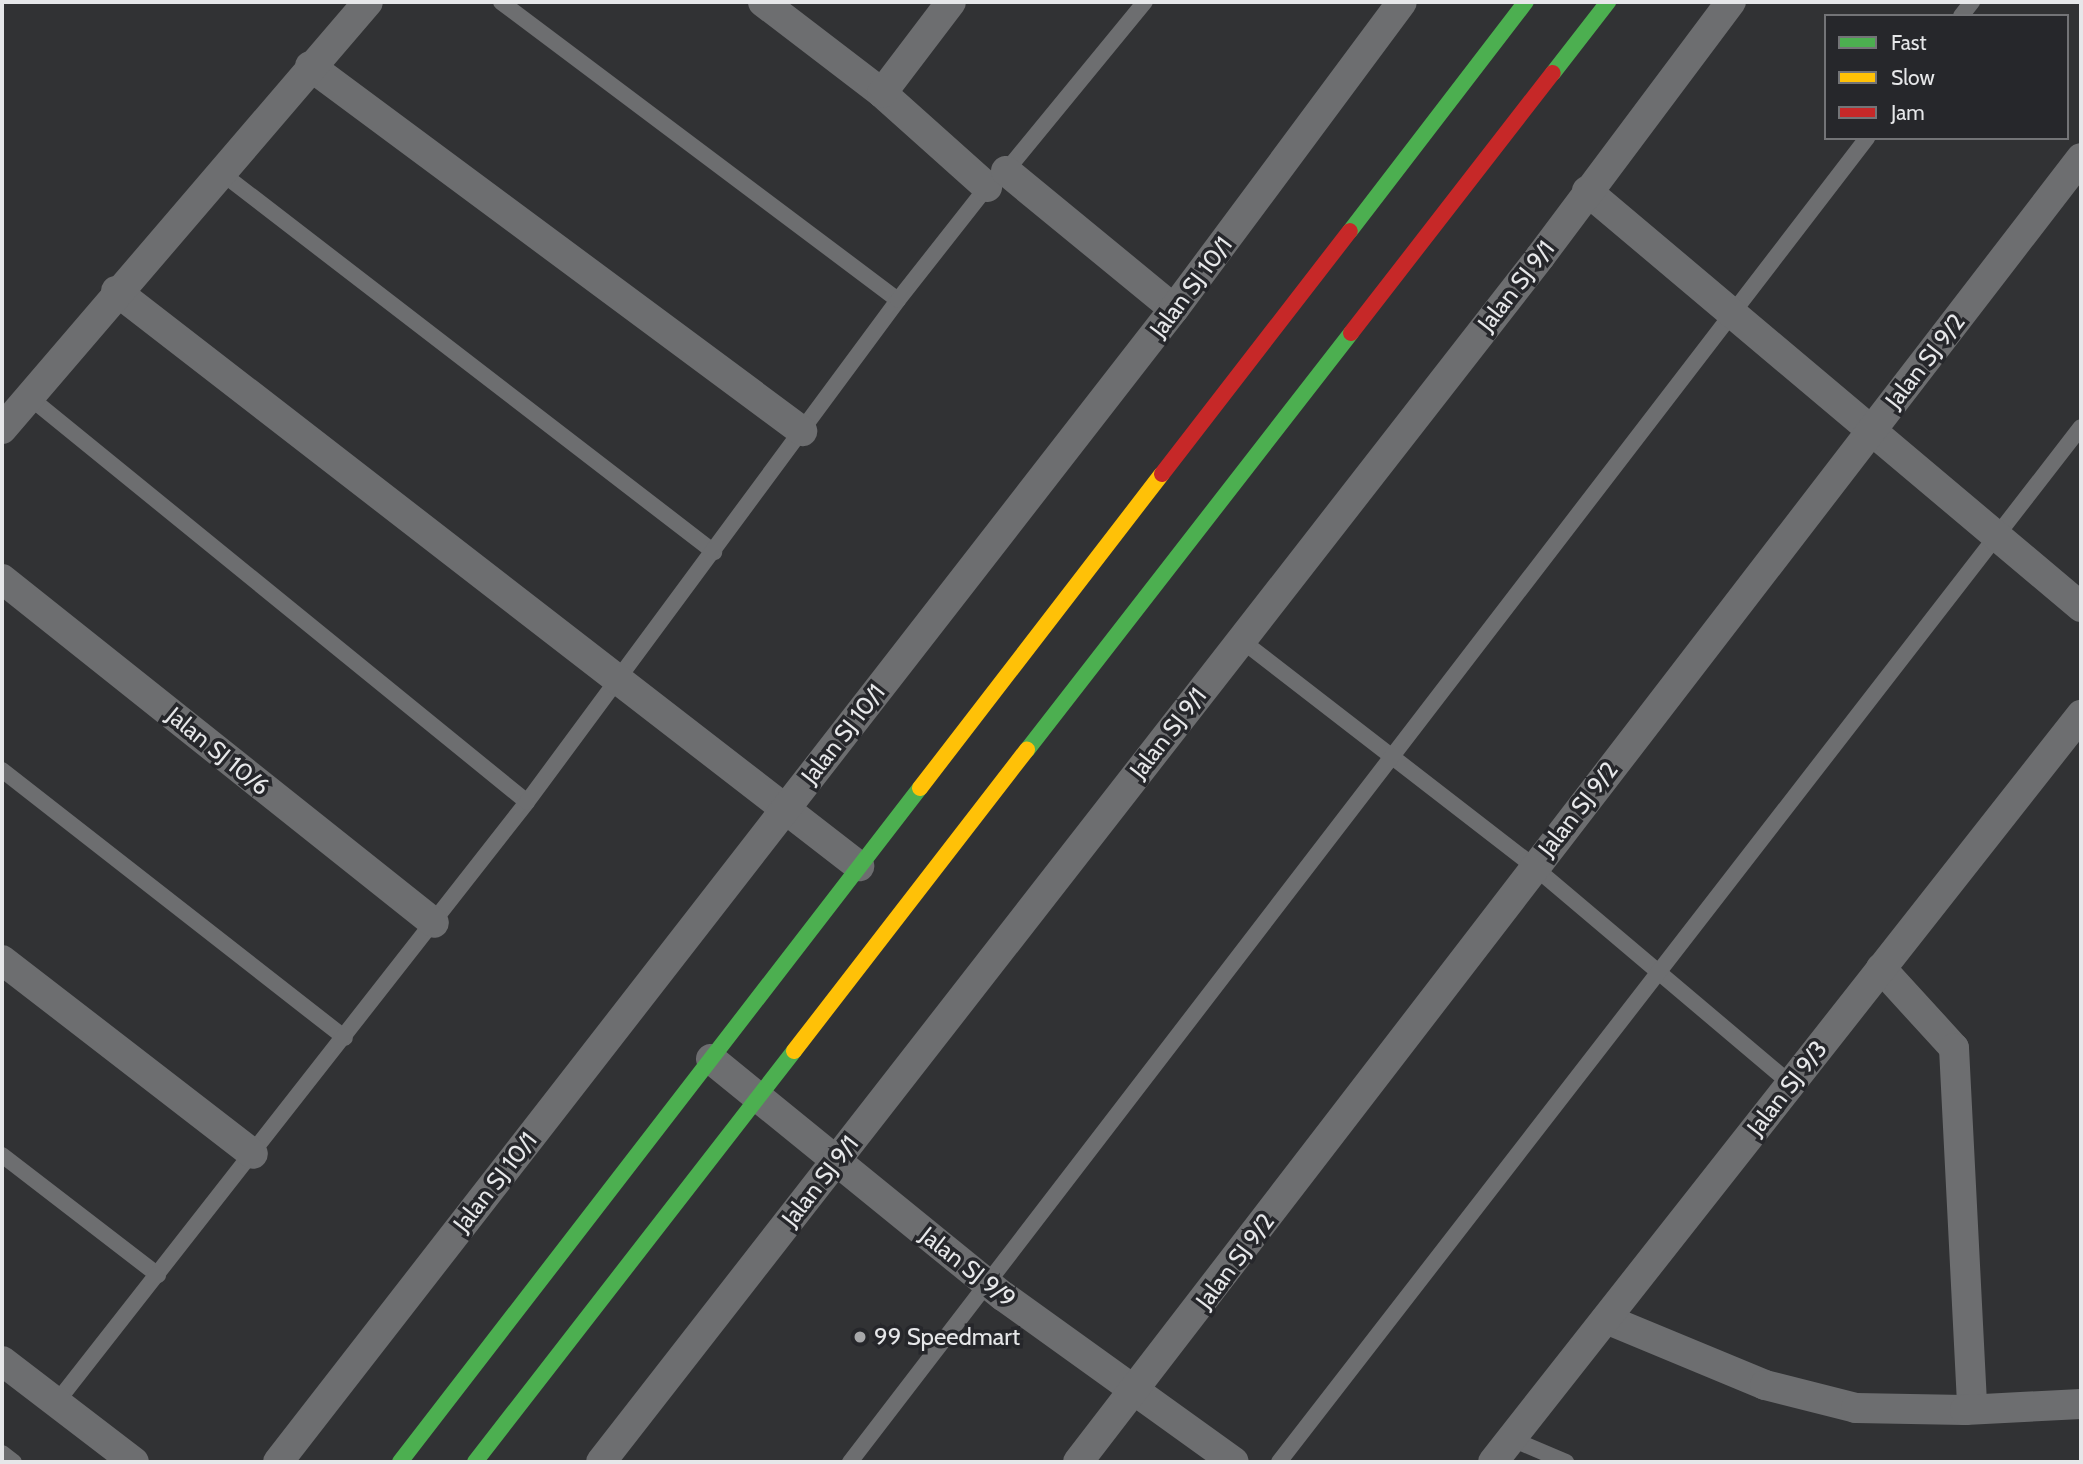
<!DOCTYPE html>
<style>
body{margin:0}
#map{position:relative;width:2083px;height:1464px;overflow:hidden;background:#313234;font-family:Cabin,sans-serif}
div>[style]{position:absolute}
.lane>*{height:16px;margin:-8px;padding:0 8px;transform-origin:8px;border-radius:8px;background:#6d6e70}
.street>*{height:30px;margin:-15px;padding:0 15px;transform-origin:15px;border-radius:15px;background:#6d6e70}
.fast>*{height:16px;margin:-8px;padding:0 8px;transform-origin:8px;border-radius:8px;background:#4caf50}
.slow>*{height:16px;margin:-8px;padding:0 8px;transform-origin:8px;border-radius:8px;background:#ffc107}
.jam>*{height:16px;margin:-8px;padding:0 8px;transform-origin:8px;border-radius:8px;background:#c62828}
.dots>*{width:19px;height:19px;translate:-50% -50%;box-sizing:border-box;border:4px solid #26272b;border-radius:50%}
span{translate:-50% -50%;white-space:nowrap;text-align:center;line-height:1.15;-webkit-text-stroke:7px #26272b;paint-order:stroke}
.street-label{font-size:24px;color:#e6e7e9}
.poi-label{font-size:24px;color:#e6e7e9}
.left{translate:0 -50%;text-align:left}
.frame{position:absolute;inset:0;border:4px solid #e6e7e9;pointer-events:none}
.legend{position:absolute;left:1824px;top:14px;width:245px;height:126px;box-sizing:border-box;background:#26272b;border:2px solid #737477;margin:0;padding:9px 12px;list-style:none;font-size:21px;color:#e6e7e9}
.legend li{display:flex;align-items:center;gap:14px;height:35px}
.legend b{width:35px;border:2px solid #737477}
</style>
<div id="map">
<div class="lane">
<div style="left:501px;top:2px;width:496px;rotate:36.9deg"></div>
<div style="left:1961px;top:16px;width:18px;rotate:-52deg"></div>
<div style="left:219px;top:171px;width:625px;rotate:37.59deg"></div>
<div style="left:28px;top:396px;width:643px;rotate:39.13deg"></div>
<div style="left:1241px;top:640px;width:369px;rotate:37.7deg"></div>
<div style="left:1533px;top:866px;width:336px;rotate:40.2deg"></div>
<div style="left:2px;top:770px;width:435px;rotate:38deg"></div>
<div style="left:2px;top:1155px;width:197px;rotate:37.6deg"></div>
<div style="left:56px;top:1403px;width:764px;rotate:-51.91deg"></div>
<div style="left:527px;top:802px;width:624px;rotate:-53.53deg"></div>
<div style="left:898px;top:300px;width:144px;rotate:-51.8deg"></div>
<div style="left:987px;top:187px;width:25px;rotate:-40deg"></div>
<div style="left:1006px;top:171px;width:219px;rotate:-50.6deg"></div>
<div style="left:1512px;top:1439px;width:59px;rotate:23.1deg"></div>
<div style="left:2px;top:1453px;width:15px;rotate:37deg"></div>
<div style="left:850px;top:1462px;width:1670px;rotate:-52.47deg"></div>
<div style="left:1279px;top:1462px;width:1309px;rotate:-52.23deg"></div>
</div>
<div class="street">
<div style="left:763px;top:2px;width:150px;rotate:37.4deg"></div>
<div style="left:882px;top:93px;width:141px;rotate:41.8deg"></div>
<div style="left:310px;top:66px;width:613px;rotate:36.57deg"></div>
<div style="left:882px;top:93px;width:114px;rotate:-52.8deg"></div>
<div style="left:1006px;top:171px;width:217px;rotate:39.4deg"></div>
<div style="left:1587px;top:191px;width:646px;rotate:40.1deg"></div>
<div style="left:116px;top:291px;width:940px;rotate:37.74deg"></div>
<div style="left:2px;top:429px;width:562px;rotate:-49.4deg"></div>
<div style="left:2px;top:579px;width:552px;rotate:38.53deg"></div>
<div style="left:2px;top:960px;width:317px;rotate:37.7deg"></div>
<div style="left:1881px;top:968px;width:108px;rotate:47.6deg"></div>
<div style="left:1954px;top:1048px;width:361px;rotate:87.1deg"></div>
<div style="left:711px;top:1059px;width:376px;rotate:39.1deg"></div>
<div style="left:1003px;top:1296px;width:284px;rotate:35.7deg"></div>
<div style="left:1606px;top:1319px;width:172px;rotate:22.5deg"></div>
<div style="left:1765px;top:1385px;width:94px;rotate:14.2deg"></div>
<div style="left:1856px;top:1408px;width:109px;rotate:1.1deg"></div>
<div style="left:1965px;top:1410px;width:116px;rotate:-3deg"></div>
<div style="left:2px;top:1361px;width:166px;rotate:37.4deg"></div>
<div style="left:278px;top:1462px;width:1460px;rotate:-52.15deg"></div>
<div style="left:1174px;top:309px;width:382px;rotate:-53.4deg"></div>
<div style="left:601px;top:1462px;width:1528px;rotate:-52.07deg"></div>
<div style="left:1540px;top:257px;width:319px;rotate:-53.2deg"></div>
<div style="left:1078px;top:1462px;width:1645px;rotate:-52.43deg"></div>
<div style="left:1493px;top:1462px;width:951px;rotate:-51.79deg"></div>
</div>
<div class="fast">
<div style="left:1553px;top:73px;width:90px;rotate:-52.2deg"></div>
<div style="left:1350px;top:231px;width:289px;rotate:-52.5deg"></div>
<div style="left:1027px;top:750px;width:528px;rotate:-52.15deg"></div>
<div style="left:400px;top:1462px;width:851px;rotate:-52.35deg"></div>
<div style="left:475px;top:1462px;width:520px;rotate:-52.18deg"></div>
</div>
<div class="slow">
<div style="left:920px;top:788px;width:396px;rotate:-52.4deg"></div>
<div style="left:794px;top:1051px;width:381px;rotate:-52.3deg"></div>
</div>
<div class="jam">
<div style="left:1351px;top:333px;width:329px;rotate:-52.2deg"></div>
<div style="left:1162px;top:474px;width:307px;rotate:-52.3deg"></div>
</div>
<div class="dots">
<div style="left:860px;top:1337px;background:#a7a8aa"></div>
</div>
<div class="street-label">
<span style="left:1516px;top:286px;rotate:-52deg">Jalan SJ 9/1</span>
<span style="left:1191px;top:287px;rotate:-53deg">Jalan SJ 10/1</span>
<span style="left:1925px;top:361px;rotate:-52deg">Jalan SJ 9/2</span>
<span style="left:1168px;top:733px;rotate:-52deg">Jalan SJ 9/1</span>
<span style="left:843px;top:734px;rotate:-52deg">Jalan SJ 10/1</span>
<span style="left:218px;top:751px;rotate:39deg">Jalan SJ 10/6</span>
<span style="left:1578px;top:809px;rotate:-52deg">Jalan SJ 9/2</span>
<span style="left:1787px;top:1088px;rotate:-52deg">Jalan SJ 9/3</span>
<span style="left:820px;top:1181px;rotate:-52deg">Jalan SJ 9/1</span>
<span style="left:495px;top:1182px;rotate:-52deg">Jalan SJ 10/1</span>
<span style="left:1235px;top:1261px;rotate:-53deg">Jalan SJ 9/2</span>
<span style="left:968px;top:1267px;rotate:38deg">Jalan SJ 9/9</span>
</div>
<div class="poi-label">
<span class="left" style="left:874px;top:1337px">99 Speedmart</span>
</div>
<div class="frame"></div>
<ul class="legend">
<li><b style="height:9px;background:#4caf50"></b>Fast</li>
<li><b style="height:9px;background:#ffc107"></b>Slow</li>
<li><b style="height:9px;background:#c62828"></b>Jam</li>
</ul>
</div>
